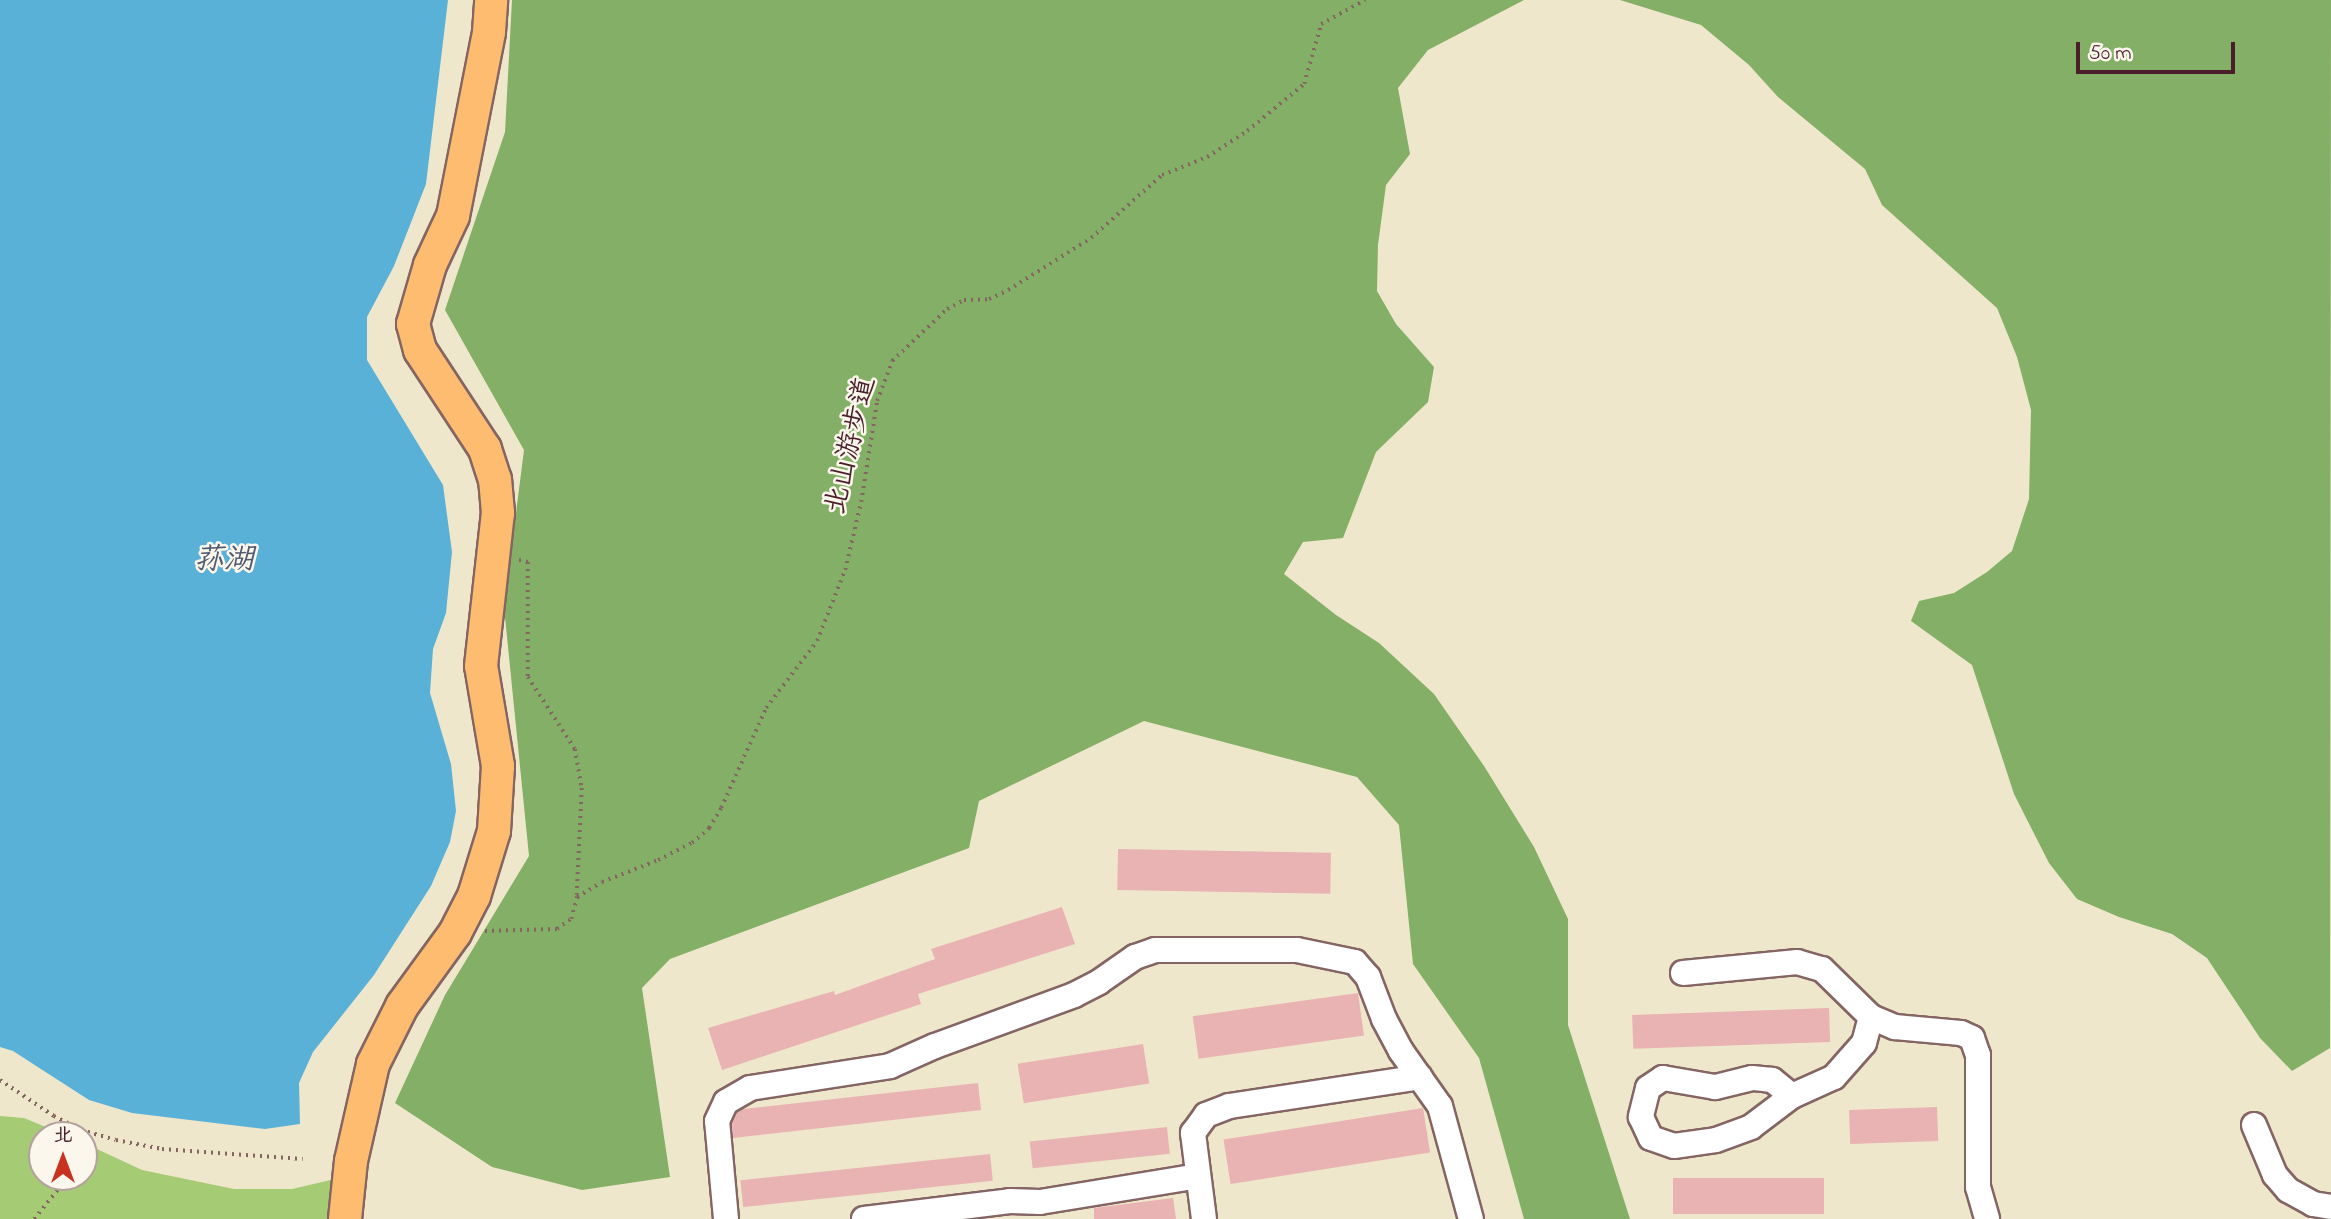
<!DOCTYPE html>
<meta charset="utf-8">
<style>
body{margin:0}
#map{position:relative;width:2331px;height:1219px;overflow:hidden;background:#efe7cb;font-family:"Indie Flower","LXGW WenKai TC",sans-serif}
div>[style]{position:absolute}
.green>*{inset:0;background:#a6cb75}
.forest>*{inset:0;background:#84af66}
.water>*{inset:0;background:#5ab1d7}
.building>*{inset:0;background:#e8b3b2;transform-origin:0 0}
.path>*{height:3.5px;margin-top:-1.75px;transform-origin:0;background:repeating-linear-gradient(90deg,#846563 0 2px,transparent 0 7px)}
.roads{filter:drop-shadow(2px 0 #846563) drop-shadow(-2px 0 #846563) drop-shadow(0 2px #846563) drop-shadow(0 -2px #846563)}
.minor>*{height:24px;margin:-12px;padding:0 12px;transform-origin:12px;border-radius:12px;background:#fff}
.major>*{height:32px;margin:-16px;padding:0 16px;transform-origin:16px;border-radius:16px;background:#fdbc6f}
span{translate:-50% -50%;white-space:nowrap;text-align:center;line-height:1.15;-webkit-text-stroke:5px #fbf7ec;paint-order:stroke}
.street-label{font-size:28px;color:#4a1f2b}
.water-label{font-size:30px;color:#505970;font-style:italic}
.north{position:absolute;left:28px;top:1121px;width:70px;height:70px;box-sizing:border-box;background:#fbf7ec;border:2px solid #b4a19f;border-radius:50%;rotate:0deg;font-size:19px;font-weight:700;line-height:28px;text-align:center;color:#4a1f2b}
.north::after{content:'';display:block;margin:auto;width:24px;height:32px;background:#c8321e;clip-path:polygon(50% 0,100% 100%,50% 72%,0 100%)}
.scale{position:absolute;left:2076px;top:42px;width:159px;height:32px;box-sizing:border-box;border:4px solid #4a1f2b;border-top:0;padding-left:9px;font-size:21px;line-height:24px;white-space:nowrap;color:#4a1f2b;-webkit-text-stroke:5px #fbf7ec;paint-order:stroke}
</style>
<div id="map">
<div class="green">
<div style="clip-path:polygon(0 1116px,24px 1118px,65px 1135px,42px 1135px,42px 1177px,84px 1177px,84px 1143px,142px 1170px,234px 1189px,292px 1189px,335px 1179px,331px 1219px,0 1219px)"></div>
</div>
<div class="forest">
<div style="clip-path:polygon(512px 0,1524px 0,1428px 50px,1398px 88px,1410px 154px,1386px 185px,1378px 245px,1377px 291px,1396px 324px,1434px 367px,1428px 402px,1376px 452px,1343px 538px,1303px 542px,1284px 574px,1336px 615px,1379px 643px,1434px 694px,1484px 766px,1534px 847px,1568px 919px,1568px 1025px,1630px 1219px,1524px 1219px,1479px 1058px,1413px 964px,1399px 825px,1357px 777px,1144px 721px,979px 801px,969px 848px,670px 959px,642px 988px,670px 1177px,582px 1190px,492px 1167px,395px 1103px,445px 995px,529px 856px,504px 607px,524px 450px,445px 310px,505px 132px)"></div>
<div style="clip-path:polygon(1620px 0,2331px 0,2330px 1048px,2292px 1071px,2260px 1038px,2207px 958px,2172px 934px,2119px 917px,2077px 899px,2049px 863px,2014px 794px,1972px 665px,1911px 621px,1919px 601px,1954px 593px,1987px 572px,2012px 551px,2029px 499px,2031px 410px,2017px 357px,1997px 308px,1882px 205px,1865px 169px,1778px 97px,1749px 65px,1701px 25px)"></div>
</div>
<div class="water">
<div style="clip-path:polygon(0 0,448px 0,426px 184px,394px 266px,367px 317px,367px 360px,443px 485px,452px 552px,446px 613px,433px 649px,430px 693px,451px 764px,456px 811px,450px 842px,431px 886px,374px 975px,313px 1052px,299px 1083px,300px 1124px,265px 1129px,132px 1113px,89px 1100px,13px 1051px,0 1047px)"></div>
</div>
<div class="building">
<div style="left:1118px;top:849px;width:213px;height:41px;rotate:1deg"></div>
<div style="clip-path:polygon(1062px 907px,1075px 944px,918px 994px,921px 1004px,722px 1070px,708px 1028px,834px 991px,835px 995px,935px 959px,931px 949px)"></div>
<div style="left:1358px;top:993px;width:43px;height:167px;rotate:82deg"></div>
<div style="left:1829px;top:1008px;width:34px;height:197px;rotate:88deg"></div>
<div style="left:1143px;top:1044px;width:40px;height:127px;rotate:81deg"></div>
<div style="clip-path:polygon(978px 1083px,981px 1110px,733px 1138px,732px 1124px,737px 1113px,743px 1109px)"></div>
<div style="left:1937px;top:1107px;width:34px;height:88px;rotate:88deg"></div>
<div style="left:1423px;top:1108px;width:45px;height:202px;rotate:81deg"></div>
<div style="left:1167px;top:1127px;width:27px;height:138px;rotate:84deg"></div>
<div style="left:990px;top:1154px;width:27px;height:251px;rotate:84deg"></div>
<div style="left:1824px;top:1178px;width:36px;height:151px;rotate:90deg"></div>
<div style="clip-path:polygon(1173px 1198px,1176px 1219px,1094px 1219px,1094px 1208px)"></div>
</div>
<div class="path">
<div style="left:519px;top:560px;width:9px;rotate:13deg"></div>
<div style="left:528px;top:562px;width:115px;rotate:90deg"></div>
<div style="left:528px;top:677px;width:86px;rotate:56.9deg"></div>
<div style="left:575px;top:749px;width:40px;rotate:80deg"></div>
<div style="left:582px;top:788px;width:107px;rotate:92.7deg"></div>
<div style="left:485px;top:931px;width:72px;rotate:-1.6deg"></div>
<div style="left:557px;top:929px;width:17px;rotate:-36deg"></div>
<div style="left:571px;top:919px;width:23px;rotate:-75deg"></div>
<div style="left:577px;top:897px;width:29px;rotate:-31deg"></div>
<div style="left:602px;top:882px;width:60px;rotate:-21.4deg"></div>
<div style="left:658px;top:860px;width:38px;rotate:-27deg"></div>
<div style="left:692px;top:843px;width:23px;rotate:-41deg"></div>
<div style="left:709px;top:828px;width:23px;rotate:-59deg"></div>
<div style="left:721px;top:808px;width:110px;rotate:-65.8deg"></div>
<div style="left:766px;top:708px;width:84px;rotate:-52.7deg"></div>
<div style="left:817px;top:641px;width:76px;rotate:-68.5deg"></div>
<div style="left:845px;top:570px;width:70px;rotate:-76.8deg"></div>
<div style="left:861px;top:502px;width:102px;rotate:-81deg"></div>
<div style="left:877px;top:401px;width:43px;rotate:-69.4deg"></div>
<div style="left:892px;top:361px;width:76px;rotate:-43.4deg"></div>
<div style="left:947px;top:309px;width:19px;rotate:-28deg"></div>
<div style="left:964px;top:300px;width:25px;rotate:-2deg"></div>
<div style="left:989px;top:299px;width:21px;rotate:-25deg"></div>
<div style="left:1008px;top:290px;width:98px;rotate:-32.1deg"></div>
<div style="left:1091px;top:238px;width:95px;rotate:-41.6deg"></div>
<div style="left:1162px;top:175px;width:48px;rotate:-21.8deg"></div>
<div style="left:1207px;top:157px;width:48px;rotate:-33deg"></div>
<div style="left:1247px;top:131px;width:74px;rotate:-39.5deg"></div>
<div style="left:1304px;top:84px;width:62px;rotate:-74.2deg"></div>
<div style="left:1321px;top:24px;width:50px;rotate:-28.6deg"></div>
<div style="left:0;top:1080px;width:65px;rotate:33.7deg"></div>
<div style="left:54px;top:1116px;width:30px;rotate:27deg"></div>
<div style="left:81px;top:1130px;width:36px;rotate:16deg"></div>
<div style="left:116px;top:1140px;width:47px;rotate:11.1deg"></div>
<div style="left:162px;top:1149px;width:141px;rotate:4.1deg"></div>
<div style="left:84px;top:1142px;width:10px;rotate:-73deg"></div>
<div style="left:34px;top:1219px;width:54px;rotate:-51deg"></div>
</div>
<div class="roads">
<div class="minor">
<div style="left:1683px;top:973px;width:115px;rotate:-5.5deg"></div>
<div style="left:1797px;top:962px;width:26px;rotate:16deg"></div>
<div style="left:1822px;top:969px;width:69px;rotate:44.4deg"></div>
<div style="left:1871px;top:1017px;width:26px;rotate:23deg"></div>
<div style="left:1895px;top:1027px;width:66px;rotate:5.2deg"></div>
<div style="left:1961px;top:1033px;width:12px;rotate:24deg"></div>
<div style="left:1972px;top:1038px;width:18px;rotate:71deg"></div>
<div style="left:1978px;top:1055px;width:132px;rotate:90deg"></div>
<div style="left:1978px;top:1187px;width:33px;rotate:74deg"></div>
<div style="left:1792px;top:1096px;width:26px;rotate:-141deg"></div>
<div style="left:1772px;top:1080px;width:20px;rotate:-174deg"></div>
<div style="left:1752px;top:1078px;width:38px;rotate:166deg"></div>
<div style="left:1715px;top:1087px;width:53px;rotate:-170.2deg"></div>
<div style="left:1663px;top:1078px;width:18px;rotate:146deg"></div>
<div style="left:1648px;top:1088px;width:30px;rotate:104deg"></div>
<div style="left:1641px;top:1117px;width:23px;rotate:65deg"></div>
<div style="left:1651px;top:1138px;width:24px;rotate:19deg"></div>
<div style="left:1674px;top:1146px;width:42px;rotate:-8.1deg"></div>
<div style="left:1716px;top:1140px;width:37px;rotate:-20deg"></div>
<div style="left:1751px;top:1127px;width:51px;rotate:-37.1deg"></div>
<div style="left:1792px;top:1096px;width:46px;rotate:-24.3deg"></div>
<div style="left:1834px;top:1077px;width:45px;rotate:-48.6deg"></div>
<div style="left:1864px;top:1043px;width:27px;rotate:-75deg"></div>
<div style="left:2254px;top:1125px;width:54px;rotate:67.2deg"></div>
<div style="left:2275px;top:1175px;width:20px;rotate:49deg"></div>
<div style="left:2288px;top:1190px;width:29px;rotate:29deg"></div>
<div style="left:2313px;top:1204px;width:18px;rotate:9deg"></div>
<div style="left:726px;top:1219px;width:98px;rotate:-95.2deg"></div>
<div style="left:717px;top:1121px;width:21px;rotate:-65deg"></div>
<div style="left:726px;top:1102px;width:28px;rotate:-30deg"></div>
<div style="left:750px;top:1088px;width:142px;rotate:-8.9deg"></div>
<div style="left:890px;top:1066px;width:49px;rotate:-24deg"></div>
<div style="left:935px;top:1046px;width:148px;rotate:-20.1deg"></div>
<div style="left:1074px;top:995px;width:28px;rotate:-27deg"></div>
<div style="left:1099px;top:982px;width:44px;rotate:-34.8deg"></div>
<div style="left:1135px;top:957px;width:21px;rotate:-19deg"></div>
<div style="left:1155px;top:950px;width:142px"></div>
<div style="left:1297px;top:950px;width:59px;rotate:11.7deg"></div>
<div style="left:1355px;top:962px;width:20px;rotate:49deg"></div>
<div style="left:1368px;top:977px;width:45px;rotate:69.1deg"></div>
<div style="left:1384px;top:1019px;width:36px;rotate:62deg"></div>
<div style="left:1401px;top:1051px;width:67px;rotate:54.7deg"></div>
<div style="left:1440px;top:1106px;width:117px;rotate:74.7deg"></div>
<div style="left:864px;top:1219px;width:147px;rotate:-7deg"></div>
<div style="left:1010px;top:1201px;width:30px;rotate:2deg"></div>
<div style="left:1040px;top:1202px;width:160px;rotate:-9.3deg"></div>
<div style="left:1204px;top:1219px;width:87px;rotate:-97.3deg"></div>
<div style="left:1193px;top:1133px;width:22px;rotate:-54deg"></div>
<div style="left:1206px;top:1115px;width:25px;rotate:-21deg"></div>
<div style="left:1229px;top:1106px;width:193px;rotate:-8.6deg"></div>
</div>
<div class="major">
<div style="left:345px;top:1219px;width:58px;rotate:-84.1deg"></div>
<div style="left:351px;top:1161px;width:99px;rotate:-77.2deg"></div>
<div style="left:373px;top:1064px;width:65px;rotate:-63.4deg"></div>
<div style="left:402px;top:1006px;width:90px;rotate:-54deg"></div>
<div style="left:455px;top:933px;width:42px;rotate:-62.8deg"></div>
<div style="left:474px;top:896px;width:68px;rotate:-72.9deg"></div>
<div style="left:494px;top:831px;width:65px;rotate:-86.5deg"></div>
<div style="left:498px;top:766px;width:101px;rotate:-99.6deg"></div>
<div style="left:481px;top:666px;width:154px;rotate:-83.7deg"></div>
<div style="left:498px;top:513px;width:33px;rotate:-95deg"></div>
<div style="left:495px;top:480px;width:33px;rotate:-108deg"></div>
<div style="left:485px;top:449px;width:118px;rotate:-123.3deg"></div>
<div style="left:420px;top:350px;width:27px;rotate:-105deg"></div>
<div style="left:413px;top:324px;width:61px;rotate:-73.9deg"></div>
<div style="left:430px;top:265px;width:54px;rotate:-64.9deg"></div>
<div style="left:453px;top:216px;width:187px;rotate:-78.9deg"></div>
<div style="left:489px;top:32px;width:32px;rotate:-86deg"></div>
</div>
</div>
<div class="street-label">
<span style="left:852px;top:446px;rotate:-77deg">北山游步道</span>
</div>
<div class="water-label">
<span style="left:224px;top:561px">荪湖</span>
</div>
<div class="north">北</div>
<div class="scale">50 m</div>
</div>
